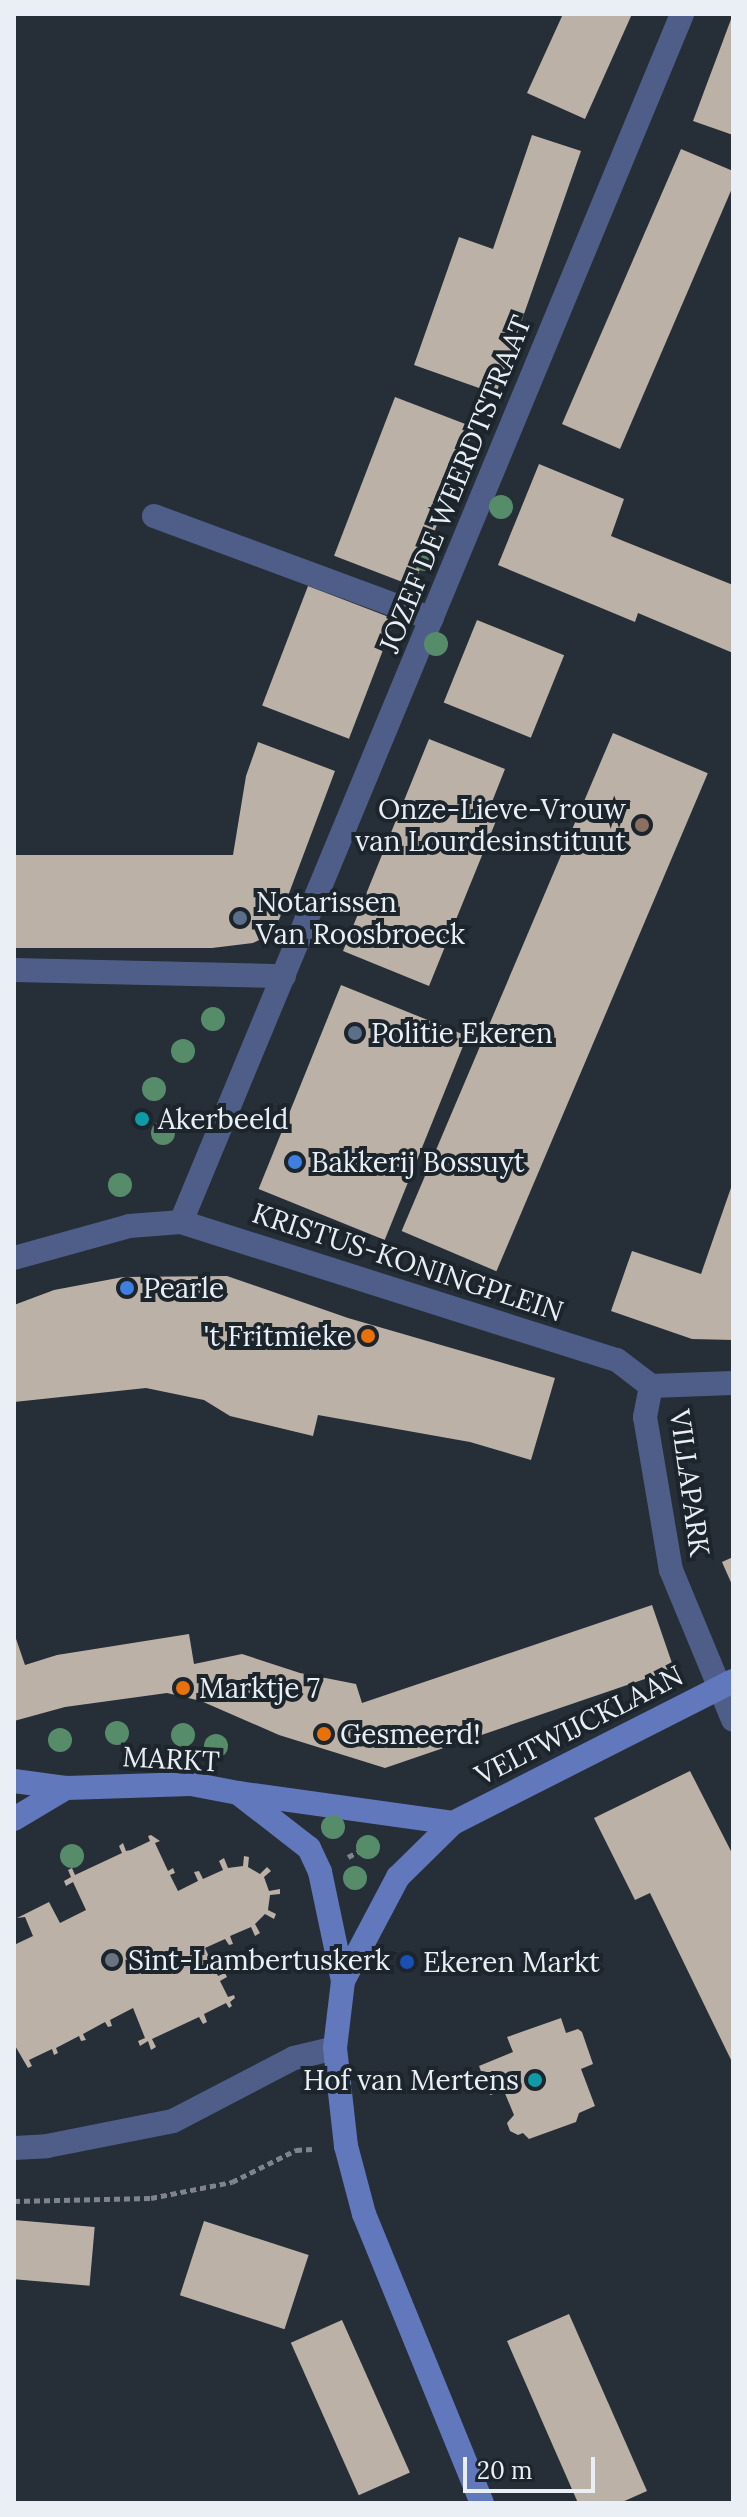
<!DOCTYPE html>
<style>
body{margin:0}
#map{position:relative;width:747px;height:2517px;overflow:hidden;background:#262e37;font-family:Lora,serif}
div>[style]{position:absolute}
.building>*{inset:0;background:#bcb1a7;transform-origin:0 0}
.path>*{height:5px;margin-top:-2.5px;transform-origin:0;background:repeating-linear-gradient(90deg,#7d848b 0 6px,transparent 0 10px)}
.lane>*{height:24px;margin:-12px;padding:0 12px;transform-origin:12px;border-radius:12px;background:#4f5e89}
.street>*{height:24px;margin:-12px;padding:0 12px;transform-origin:12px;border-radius:12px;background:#4f5e89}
.secondary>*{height:24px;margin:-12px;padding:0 12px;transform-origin:12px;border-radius:12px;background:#6278bc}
.trees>*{width:24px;height:24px;margin:-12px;border-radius:50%;background:#568c6a}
.dots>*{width:22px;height:22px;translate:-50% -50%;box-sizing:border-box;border:4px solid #1c242c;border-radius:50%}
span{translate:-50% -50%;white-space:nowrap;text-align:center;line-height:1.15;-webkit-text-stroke:8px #1c242c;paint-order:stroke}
.street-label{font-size:28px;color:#e9eff4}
.poi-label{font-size:28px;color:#e9eff4}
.right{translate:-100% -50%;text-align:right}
.left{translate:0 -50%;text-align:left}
.frame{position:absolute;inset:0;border:16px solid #e9eff4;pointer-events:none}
.scale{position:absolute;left:463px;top:2457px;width:132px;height:36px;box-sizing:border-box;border:4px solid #e9eff4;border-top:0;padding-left:10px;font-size:24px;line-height:28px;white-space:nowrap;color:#e9eff4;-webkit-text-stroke:6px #1c242c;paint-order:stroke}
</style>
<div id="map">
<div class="building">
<div style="clip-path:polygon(563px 14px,632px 14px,585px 119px,527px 93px)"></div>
<div style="clip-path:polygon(733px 14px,733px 135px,693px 121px)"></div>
<div style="clip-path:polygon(532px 135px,581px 151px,496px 394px,414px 365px,459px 237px,493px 249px)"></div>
<div style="clip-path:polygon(681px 149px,733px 171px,733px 186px,620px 449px,562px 424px)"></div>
<div style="left:395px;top:397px;width:85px;height:170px;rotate:21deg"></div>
<div style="clip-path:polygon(539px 464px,624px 499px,611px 536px,733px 585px,733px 653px,638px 613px,635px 622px,498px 565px)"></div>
<div style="left:308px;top:586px;width:93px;height:128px;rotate:21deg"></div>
<div style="left:477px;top:620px;width:94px;height:89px;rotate:22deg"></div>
<div style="left:613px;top:733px;width:103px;height:541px;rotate:23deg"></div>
<div style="clip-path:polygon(429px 739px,505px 769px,488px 812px,498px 816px,429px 986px,343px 951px)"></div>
<div style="clip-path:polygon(258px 742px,335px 771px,274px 933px,253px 943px,212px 948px,14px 948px,14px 855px,233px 855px,246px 776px)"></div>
<div style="left:341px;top:985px;width:136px;height:220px;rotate:22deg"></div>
<div style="clip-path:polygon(733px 1182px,733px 1340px,692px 1339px,611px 1311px,632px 1251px,701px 1274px)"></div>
<div style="clip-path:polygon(227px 1276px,348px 1318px,555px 1378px,531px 1460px,470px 1442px,318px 1415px,313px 1436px,230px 1416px,204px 1400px,146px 1388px,14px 1402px,14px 1305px,54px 1290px,123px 1277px)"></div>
<div style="clip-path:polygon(733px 1557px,733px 1587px,722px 1562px)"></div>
<div style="clip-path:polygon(652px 1605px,674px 1669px,385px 1768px,279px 1735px,201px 1701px,167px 1693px,65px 1707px,14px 1721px,14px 1633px,25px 1665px,57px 1655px,189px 1634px,194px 1664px,242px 1654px,300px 1673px,356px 1684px,362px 1703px)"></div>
<div style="clip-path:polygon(690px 1771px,733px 1855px,733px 2064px,650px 1893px,635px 1900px,594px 1818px)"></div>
<div style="clip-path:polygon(151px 1835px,160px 1841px,155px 1843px,168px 1871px,173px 1868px,175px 1873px,170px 1875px,178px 1891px,198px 1881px,194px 1872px,199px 1871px,203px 1879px,223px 1870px,219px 1861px,224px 1858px,228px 1868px,243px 1866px,244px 1856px,249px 1857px,248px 1867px,260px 1874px,267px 1867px,271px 1871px,264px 1877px,269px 1891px,280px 1889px,280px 1894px,270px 1895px,268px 1910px,276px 1914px,274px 1919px,265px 1914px,255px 1924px,260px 1933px,255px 1936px,251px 1927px,230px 1936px,233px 1944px,229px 1945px,225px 1939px,205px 1948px,218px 1976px,225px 1973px,227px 1977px,220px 1981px,228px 1997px,234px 1995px,235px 1998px,230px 2002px,232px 2006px,229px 2008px,226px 2003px,204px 2014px,207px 2022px,203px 2024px,199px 2017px,152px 2039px,156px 2047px,151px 2050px,148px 2041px,140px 2046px,138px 2041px,145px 2038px,133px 2008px,110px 2020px,112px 2026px,108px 2027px,105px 2022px,83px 2034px,86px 2040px,81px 2041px,79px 2036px,56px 2048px,58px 2053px,54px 2055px,52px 2049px,29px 2060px,32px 2066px,28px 2068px,14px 2044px,14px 1945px,33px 1936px,25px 1917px,17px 1918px,49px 1902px,60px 1923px,86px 1910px,73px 1882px,66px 1886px,64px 1881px,71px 1877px,68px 1870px,72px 1868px,75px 1875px,122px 1853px,119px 1846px,123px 1843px,126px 1851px,131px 1850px,150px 1841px,148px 1836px)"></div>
<div style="clip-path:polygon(561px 2018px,566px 2033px,578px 2029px,582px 2032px,593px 2064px,581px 2069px,595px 2106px,579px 2113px,576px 2122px,529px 2139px,523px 2133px,518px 2135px,510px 2131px,507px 2123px,514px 2115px,504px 2091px,490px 2095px,479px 2066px,513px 2052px,507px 2037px)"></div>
<div style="left:14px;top:2220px;width:81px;height:59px;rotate:5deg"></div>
<div style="left:204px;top:2221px;width:110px;height:78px;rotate:18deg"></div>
<div style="clip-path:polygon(569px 2314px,647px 2491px,620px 2503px,578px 2503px,507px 2341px)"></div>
<div style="left:342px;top:2320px;width:167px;height:56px;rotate:66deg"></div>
</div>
<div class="path">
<div style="left:348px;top:1857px;width:22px;rotate:-27deg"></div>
<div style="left:14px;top:2201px;width:137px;rotate:-1.3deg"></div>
<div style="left:151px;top:2198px;width:83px;rotate:-11.2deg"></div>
<div style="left:232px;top:2182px;width:72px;rotate:-26.6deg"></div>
<div style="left:296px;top:2150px;width:16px;rotate:-4deg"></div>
</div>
<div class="lane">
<div style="left:154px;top:516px;width:296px;rotate:20.3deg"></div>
</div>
<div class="street">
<div style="left:14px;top:970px;width:270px;rotate:1.3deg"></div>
<div style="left:181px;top:1222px;width:1308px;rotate:-67.47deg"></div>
<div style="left:14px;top:1258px;width:119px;rotate:-15.5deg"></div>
<div style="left:129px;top:1226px;width:52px;rotate:-4.4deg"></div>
<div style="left:181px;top:1222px;width:457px;rotate:17.6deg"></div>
<div style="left:617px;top:1360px;width:43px;rotate:37.4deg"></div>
<div style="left:651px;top:1386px;width:82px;rotate:-2.1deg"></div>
<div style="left:651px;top:1386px;width:32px;rotate:101deg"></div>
<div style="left:645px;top:1417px;width:155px;rotate:80.4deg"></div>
<div style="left:671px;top:1570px;width:162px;rotate:67.5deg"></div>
<div style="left:14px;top:2148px;width:33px;rotate:-3deg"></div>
<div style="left:47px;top:2146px;width:128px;rotate:-11.2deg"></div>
<div style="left:173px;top:2121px;width:136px;rotate:-27.5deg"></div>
<div style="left:294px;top:2058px;width:42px;rotate:-13.7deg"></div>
</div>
<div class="secondary">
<div style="left:14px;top:1781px;width:52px;rotate:7.7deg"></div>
<div style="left:66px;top:1788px;width:125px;rotate:-1.8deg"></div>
<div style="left:191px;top:1784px;width:48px;rotate:10.8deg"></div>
<div style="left:238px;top:1793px;width:90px;rotate:37.8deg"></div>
<div style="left:309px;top:1848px;width:26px;rotate:65deg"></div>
<div style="left:320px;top:1872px;width:111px;rotate:78.1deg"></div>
<div style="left:343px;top:1981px;width:67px;rotate:96.8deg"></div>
<div style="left:335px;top:2048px;width:99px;rotate:83.6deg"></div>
<div style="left:346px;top:2146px;width:70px;rotate:75.2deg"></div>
<div style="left:364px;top:2214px;width:312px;rotate:67.8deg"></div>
<div style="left:238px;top:1793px;width:217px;rotate:7.9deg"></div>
<div style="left:14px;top:1819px;width:61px;rotate:-30.8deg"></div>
<div style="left:343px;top:1981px;width:118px;rotate:-62.1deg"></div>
<div style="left:398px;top:1877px;width:77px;rotate:-44.5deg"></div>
<div style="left:453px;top:1823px;width:314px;rotate:-26.9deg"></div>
</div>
<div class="trees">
<div style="left:501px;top:507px"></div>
<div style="left:425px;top:559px"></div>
<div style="left:436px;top:644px"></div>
<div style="left:213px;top:1019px"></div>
<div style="left:183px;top:1051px"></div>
<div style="left:154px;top:1089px"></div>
<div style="left:163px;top:1133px"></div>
<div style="left:120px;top:1185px"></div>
<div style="left:117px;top:1733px"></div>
<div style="left:183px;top:1735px"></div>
<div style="left:60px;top:1740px"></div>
<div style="left:216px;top:1746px"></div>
<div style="left:333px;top:1827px"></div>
<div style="left:368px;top:1847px"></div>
<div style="left:72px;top:1856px"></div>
<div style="left:355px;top:1878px"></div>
</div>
<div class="dots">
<div style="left:642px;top:825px;background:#8d6e63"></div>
<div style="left:240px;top:918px;background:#5c6f8a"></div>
<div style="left:355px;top:1033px;background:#5c6f8a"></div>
<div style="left:142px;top:1119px;background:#0f9aa8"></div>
<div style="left:295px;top:1162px;background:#3f7fe0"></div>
<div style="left:127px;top:1288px;background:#3f7fe0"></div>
<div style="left:368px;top:1336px;background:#e8710a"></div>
<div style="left:183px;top:1688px;background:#e8710a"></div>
<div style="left:324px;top:1734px;background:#e8710a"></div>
<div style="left:112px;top:1960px;background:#6b7280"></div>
<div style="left:407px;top:1962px;background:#1a4fb4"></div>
<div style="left:535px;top:2080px;background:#0f9aa8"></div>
</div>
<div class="street-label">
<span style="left:455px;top:484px;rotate:-68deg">JOZEF DE WEERDTSTRAAT</span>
<span style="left:408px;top:1262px;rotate:18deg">KRISTUS-KONINGPLEIN</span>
<span style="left:690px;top:1483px;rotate:82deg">VILLAPARK</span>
<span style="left:579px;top:1725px;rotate:-27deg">VELTWIJCKLAAN</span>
<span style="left:171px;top:1759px;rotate:3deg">MARKT</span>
</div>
<div class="poi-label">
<span class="right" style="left:626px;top:825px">Onze-Lieve-Vrouw<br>van Lourdesinstituut</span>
<span class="left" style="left:256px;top:918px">Notarissen<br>Van Roosbroeck</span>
<span class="left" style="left:371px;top:1033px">Politie Ekeren</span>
<span class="left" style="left:158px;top:1119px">Akerbeeld</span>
<span class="left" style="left:311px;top:1162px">Bakkerij Bossuyt</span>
<span class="left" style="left:143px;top:1288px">Pearle</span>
<span class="right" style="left:352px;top:1336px">'t Fritmieke</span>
<span class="left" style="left:199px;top:1688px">Marktje 7</span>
<span class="left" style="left:340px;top:1734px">Gesmeerd!</span>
<span class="left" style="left:128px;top:1960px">Sint-Lambertuskerk</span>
<span class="left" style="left:423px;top:1962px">Ekeren Markt</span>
<span class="right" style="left:519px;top:2080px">Hof van Mertens</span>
</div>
<div class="frame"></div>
<div class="scale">20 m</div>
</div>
